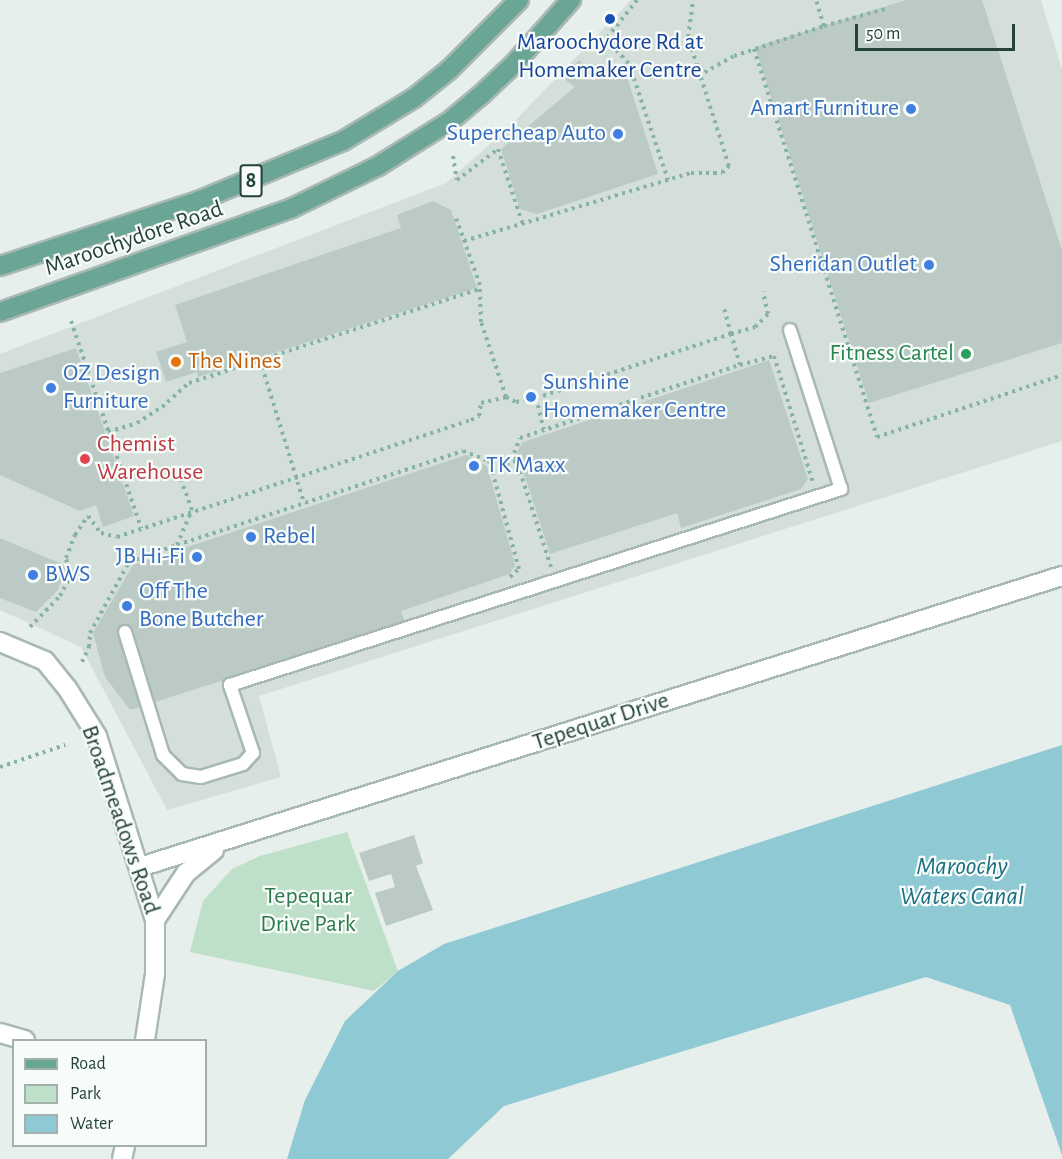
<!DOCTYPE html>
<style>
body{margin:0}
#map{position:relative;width:1062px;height:1159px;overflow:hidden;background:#e6efeb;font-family:"Alegreya Sans",sans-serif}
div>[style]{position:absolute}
.built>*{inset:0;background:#d4dfda}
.green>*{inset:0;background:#bfe0c8}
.water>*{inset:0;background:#8ec9d4}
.building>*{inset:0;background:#bbcac4}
.path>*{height:4px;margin-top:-2px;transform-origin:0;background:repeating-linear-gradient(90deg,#86b3a5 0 3px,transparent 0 7.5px)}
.roads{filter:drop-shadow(2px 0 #a8b8b2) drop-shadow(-2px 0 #a8b8b2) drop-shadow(0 2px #a8b8b2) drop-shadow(0 -2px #a8b8b2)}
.lane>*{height:12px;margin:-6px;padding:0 6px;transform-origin:6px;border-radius:6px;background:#fff}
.street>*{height:18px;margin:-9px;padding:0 9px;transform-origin:9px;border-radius:9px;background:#fff}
.secondary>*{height:18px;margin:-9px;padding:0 9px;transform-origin:9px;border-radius:9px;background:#fff}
.primary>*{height:18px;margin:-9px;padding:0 9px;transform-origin:9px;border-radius:9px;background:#6aa596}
.dots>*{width:16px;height:16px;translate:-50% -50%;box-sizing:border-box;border:3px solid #f7fbf9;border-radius:50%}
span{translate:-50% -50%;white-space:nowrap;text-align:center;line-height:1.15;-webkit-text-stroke:4.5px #f7fbf9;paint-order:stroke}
.shield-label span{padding:2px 4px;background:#f7fbf9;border:2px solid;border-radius:4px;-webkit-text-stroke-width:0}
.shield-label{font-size:22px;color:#24423a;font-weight:700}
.transit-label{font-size:24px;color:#164399}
.shop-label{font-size:24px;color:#366cbe}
.right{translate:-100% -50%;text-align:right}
.left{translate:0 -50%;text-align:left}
.street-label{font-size:24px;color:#24423a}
.leisure-label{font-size:24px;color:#27864d}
.food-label{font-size:24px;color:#c56008}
.health-label{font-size:24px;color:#be3a42}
.park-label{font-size:24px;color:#2d7a4b}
.water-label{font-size:26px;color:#1c6f80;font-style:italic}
.legend{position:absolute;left:12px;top:1039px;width:195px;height:108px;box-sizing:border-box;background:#f7fbf9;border:2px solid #a3b1ad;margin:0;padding:8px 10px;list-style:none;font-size:18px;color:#24423a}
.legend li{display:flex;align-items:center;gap:12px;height:30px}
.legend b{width:30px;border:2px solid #a3b1ad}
.scale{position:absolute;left:855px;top:24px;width:160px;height:27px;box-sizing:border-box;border:3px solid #24423a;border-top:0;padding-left:8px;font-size:18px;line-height:21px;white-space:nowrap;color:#24423a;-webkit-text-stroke:4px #f7fbf9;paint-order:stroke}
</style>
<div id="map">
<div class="built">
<div style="clip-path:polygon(631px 0,1041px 0,1062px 70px,1062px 441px,259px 696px,281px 777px,167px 810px,81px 647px,0 610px,0 354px,446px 183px,506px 130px)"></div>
</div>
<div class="green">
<div style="clip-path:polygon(347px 832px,398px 971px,374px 991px,190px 952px,203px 901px,232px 869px,260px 856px)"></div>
</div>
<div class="water">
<div style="clip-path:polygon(1062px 745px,1062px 1155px,1010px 1005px,926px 977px,504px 1106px,448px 1159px,287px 1159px,305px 1100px,345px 1021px,398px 971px,444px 944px)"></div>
</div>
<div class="building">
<div style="clip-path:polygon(906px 0,982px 0,1062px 250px,1062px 343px,869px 403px,755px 47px)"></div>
<div style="clip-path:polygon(579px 60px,593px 72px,591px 81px,625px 71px,658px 174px,537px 214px,520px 209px,501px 149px,575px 87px,563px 78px)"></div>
<div style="clip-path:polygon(433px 201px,451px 210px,477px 288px,198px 377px,197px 372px,166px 382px,156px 352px,187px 342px,175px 305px,401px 228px,397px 215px)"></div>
<div style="clip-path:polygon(76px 348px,134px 516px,103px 527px,96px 505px,80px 511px,0 475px,0 373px)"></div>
<div style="clip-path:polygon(769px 360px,808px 479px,801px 489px,681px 528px,677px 513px,550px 554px,517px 452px,523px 442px)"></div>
<div style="clip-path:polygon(466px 455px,487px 466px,515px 565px,510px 574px,401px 611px,405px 622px,130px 710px,105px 677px,93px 633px,133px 565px)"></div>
<div style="clip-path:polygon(0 538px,67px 566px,58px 590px,36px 612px,0 598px)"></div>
<div style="clip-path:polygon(414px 835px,423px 863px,416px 866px,433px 910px,386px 926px,375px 893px,395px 887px,391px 874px,369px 881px,359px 853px)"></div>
</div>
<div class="path">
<div style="left:637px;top:0;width:50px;rotate:128.5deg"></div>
<div style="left:606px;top:39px;width:34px;rotate:47deg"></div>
<div style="left:629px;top:64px;width:122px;rotate:71.4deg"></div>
<div style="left:824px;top:26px;width:63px;rotate:-15.6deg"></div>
<div style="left:754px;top:49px;width:407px;rotate:72.4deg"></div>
<div style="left:877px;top:437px;width:195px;rotate:-18.5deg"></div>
<div style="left:698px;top:76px;width:41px;rotate:-29.1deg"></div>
<div style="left:734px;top:56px;width:95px;rotate:-18.4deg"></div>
<div style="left:824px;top:26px;width:27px;rotate:-107deg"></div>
<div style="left:453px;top:156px;width:24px;rotate:81deg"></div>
<div style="left:457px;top:180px;width:51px;rotate:-37.1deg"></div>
<div style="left:498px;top:149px;width:77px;rotate:71.8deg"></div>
<div style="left:464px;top:241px;width:237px;rotate:-16.7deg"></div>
<div style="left:691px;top:173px;width:31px"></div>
<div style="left:722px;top:173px;width:10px;rotate:-45deg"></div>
<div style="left:729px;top:166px;width:135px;rotate:-107.6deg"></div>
<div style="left:688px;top:37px;width:37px;rotate:-82deg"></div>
<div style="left:71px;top:321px;width:219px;rotate:71.3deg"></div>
<div style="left:260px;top:360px;width:150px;rotate:72.9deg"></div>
<div style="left:740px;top:365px;width:32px;rotate:-106deg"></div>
<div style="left:731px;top:334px;width:25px;rotate:-16deg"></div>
<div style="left:755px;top:327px;width:18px;rotate:-45deg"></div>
<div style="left:768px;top:314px;width:23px;rotate:-103deg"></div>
<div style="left:506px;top:397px;width:11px;rotate:27deg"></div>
<div style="left:516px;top:402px;width:20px;rotate:-11deg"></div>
<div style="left:536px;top:398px;width:32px;rotate:76deg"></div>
<div style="left:536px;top:398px;width:205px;rotate:-18.2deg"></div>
<div style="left:731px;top:334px;width:30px;rotate:-105deg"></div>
<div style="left:108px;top:432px;width:30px;rotate:-17deg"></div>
<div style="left:137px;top:423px;width:30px;rotate:-33deg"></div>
<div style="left:162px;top:407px;width:36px;rotate:-42deg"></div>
<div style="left:189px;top:383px;width:306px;rotate:-17.9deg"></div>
<div style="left:177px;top:545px;width:301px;rotate:-18.2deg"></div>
<div style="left:463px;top:451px;width:28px;rotate:21deg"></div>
<div style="left:489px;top:461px;width:9px;rotate:72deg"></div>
<div style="left:551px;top:567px;width:120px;rotate:-108deg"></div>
<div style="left:514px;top:453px;width:16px;rotate:-68deg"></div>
<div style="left:520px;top:438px;width:232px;rotate:-18.4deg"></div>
<div style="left:740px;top:365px;width:35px;rotate:-15deg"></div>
<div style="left:774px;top:356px;width:133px;rotate:72.9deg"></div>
<div style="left:510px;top:577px;width:12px;rotate:-42deg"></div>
<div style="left:519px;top:569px;width:103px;rotate:-105.3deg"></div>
<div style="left:492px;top:470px;width:27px;rotate:-20deg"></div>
<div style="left:30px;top:627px;width:43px;rotate:-45.9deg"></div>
<div style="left:60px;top:596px;width:21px;rotate:-62deg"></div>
<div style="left:70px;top:577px;width:19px;rotate:-102deg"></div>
<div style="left:66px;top:558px;width:25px;rotate:-69deg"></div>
<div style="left:75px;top:535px;width:23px;rotate:-56deg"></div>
<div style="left:88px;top:516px;width:21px;rotate:53deg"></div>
<div style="left:101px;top:533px;width:16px;rotate:14deg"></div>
<div style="left:117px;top:537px;width:373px;rotate:-18.3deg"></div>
<div style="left:471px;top:420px;width:9px;rotate:-27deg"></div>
<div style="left:479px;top:416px;width:13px;rotate:-81deg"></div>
<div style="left:481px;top:403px;width:26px;rotate:-13deg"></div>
<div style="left:506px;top:397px;width:79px;rotate:-108.4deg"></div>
<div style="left:481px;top:322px;width:37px;rotate:-92deg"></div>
<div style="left:480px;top:285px;width:74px;rotate:-109.7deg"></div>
<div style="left:82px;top:662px;width:17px;rotate:-65deg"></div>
<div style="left:89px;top:647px;width:14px;rotate:-86deg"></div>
<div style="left:90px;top:633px;width:81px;rotate:-61.2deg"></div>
<div style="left:129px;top:562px;width:51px;rotate:-19.5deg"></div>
<div style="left:177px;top:545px;width:38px;rotate:-67deg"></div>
<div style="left:192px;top:510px;width:33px;rotate:-110deg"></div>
<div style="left:0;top:767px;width:69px;rotate:-18.7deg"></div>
</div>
<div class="roads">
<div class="lane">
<div style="left:125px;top:632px;width:129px;rotate:72.8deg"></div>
<div style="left:163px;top:755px;width:27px;rotate:45deg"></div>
<div style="left:182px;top:774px;width:19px;rotate:9deg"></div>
<div style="left:201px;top:777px;width:44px;rotate:-17.2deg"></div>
<div style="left:243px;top:764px;width:15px;rotate:-48deg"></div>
<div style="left:253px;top:753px;width:72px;rotate:-108.7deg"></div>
<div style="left:230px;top:685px;width:642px;rotate:-17.79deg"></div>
<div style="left:841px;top:489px;width:167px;rotate:-107.8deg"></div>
</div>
<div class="street">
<div style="left:0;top:1033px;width:26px;rotate:16deg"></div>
</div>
<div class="secondary">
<div style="left:0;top:642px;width:49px;rotate:22.9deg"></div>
<div style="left:45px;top:661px;width:35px;rotate:51deg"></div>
<div style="left:67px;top:688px;width:57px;rotate:58deg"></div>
<div style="left:97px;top:736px;width:193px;rotate:72.5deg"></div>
<div style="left:155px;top:920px;width:54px;rotate:90deg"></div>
<div style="left:155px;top:974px;width:67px;rotate:98.6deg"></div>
<div style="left:140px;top:867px;width:967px;rotate:-17.52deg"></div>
<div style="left:155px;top:920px;width:56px;rotate:-56.6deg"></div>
<div style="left:186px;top:873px;width:36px;rotate:-39deg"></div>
<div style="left:122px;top:1159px;width:13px;rotate:-77deg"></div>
</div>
<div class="primary">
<div style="left:0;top:266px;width:208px;rotate:-18.2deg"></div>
<div style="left:198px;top:201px;width:157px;rotate:-22.5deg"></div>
<div style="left:343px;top:141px;width:83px;rotate:-31.2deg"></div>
<div style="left:414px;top:98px;width:45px;rotate:-38.7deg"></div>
<div style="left:449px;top:70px;width:99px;rotate:-45deg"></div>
<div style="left:0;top:312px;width:310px;rotate:-19.6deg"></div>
<div style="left:292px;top:208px;width:96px;rotate:-26deg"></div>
<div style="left:378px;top:166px;width:85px;rotate:-32deg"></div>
<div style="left:450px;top:121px;width:39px;rotate:-40deg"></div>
<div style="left:480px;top:96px;width:47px;rotate:-43.3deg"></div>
<div style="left:514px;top:64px;width:86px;rotate:-48.3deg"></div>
</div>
</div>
<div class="dots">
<div style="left:610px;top:19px;background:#1a4fb4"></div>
<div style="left:911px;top:109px;background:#3f7fe0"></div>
<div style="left:618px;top:134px;background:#3f7fe0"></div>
<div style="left:929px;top:265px;background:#3f7fe0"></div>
<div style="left:966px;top:354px;background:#2e9e5b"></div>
<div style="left:176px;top:362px;background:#e8710a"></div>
<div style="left:51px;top:388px;background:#3f7fe0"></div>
<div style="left:531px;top:397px;background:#3f7fe0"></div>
<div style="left:85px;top:459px;background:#e0444e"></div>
<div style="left:474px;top:466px;background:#3f7fe0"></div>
<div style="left:251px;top:537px;background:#3f7fe0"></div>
<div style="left:197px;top:557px;background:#3f7fe0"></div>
<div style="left:33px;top:575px;background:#3f7fe0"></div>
<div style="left:127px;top:606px;background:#3f7fe0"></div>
</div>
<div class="shield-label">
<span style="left:251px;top:181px">8</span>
</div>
<div class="transit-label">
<span style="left:610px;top:57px">Maroochydore Rd at<br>Homemaker Centre</span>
</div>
<div class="shop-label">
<span class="right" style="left:899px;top:109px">Amart Furniture</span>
<span class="right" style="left:606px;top:134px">Supercheap Auto</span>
<span class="right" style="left:917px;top:265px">Sheridan Outlet</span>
<span class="left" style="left:63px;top:388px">OZ Design<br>Furniture</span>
<span class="left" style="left:543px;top:397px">Sunshine<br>Homemaker Centre</span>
<span class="left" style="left:486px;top:466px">TK Maxx</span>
<span class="left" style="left:263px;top:537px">Rebel</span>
<span class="right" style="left:185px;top:557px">JB Hi-Fi</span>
<span class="left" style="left:45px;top:575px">BWS</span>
<span class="left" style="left:139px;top:606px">Off The<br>Bone Butcher</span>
</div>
<div class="street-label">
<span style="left:134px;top:239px;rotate:-19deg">Maroochydore Road</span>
<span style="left:601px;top:722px;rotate:-18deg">Tepequar Drive</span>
<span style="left:120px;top:820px;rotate:71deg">Broadmeadows Road</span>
</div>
<div class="leisure-label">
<span class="right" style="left:954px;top:354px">Fitness Cartel</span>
</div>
<div class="food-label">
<span class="left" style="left:188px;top:362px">The Nines</span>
</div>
<div class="health-label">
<span class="left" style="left:97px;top:459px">Chemist<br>Warehouse</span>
</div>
<div class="park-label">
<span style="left:308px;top:911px">Tepequar<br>Drive Park</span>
</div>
<div class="water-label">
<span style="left:962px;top:882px">Maroochy<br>Waters Canal</span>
</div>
<ul class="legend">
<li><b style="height:8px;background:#6aa596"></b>Road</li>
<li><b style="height:16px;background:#bfe0c8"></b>Park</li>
<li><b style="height:16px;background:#8ec9d4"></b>Water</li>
</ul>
<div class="scale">50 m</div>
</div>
